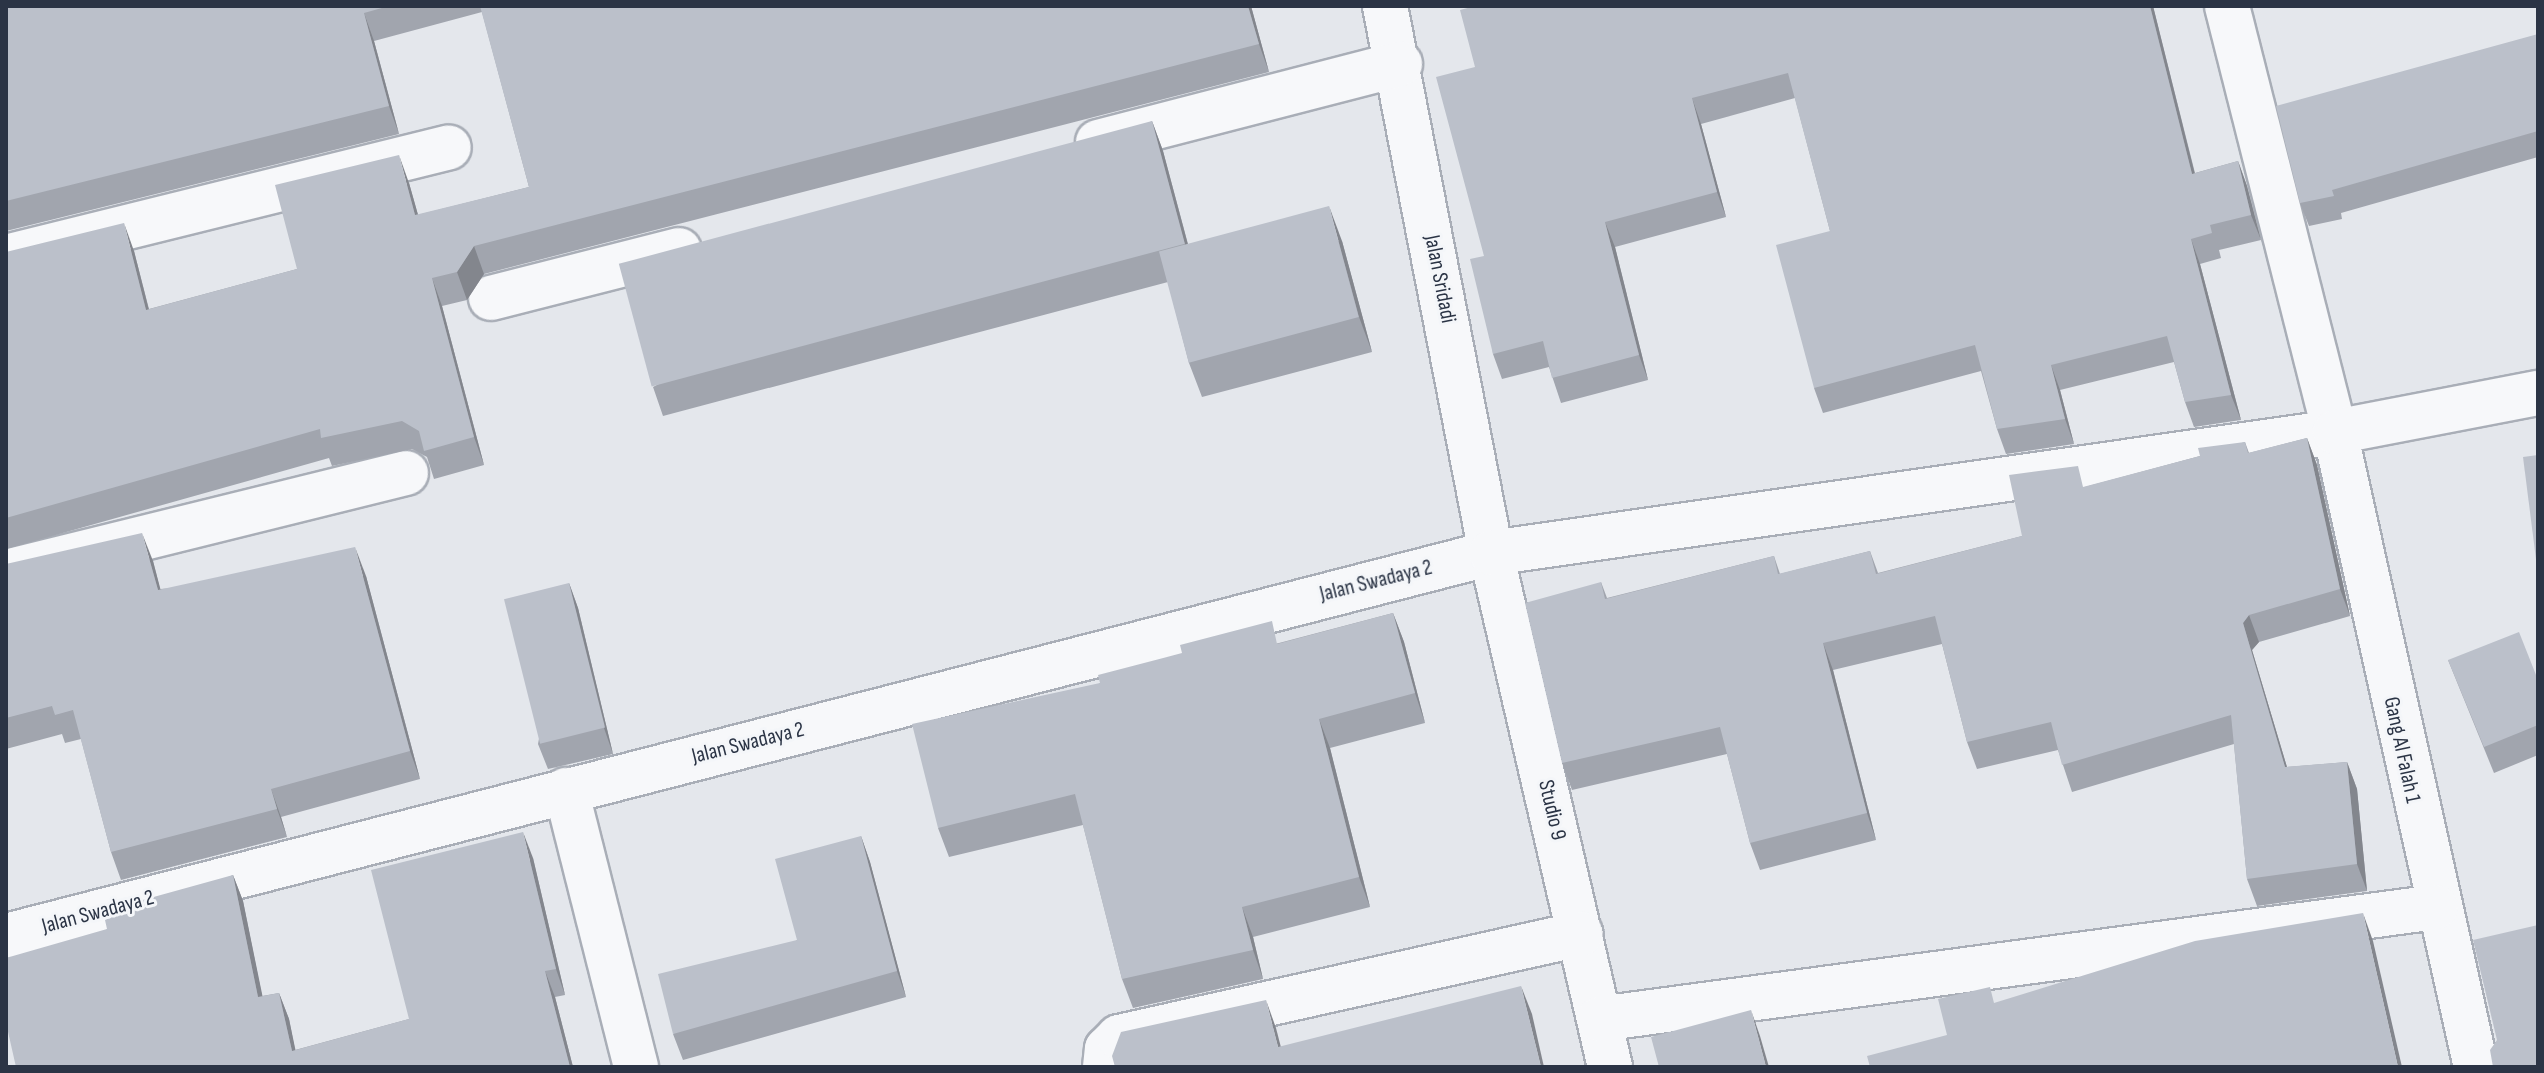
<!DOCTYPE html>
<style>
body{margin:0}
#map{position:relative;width:2544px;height:1073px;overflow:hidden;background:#e4e7ec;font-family:"Sofia Sans Condensed",sans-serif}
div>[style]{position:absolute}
.roads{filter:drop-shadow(2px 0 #a9aeb7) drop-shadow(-2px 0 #a9aeb7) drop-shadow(0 2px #a9aeb7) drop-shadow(0 -2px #a9aeb7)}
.minor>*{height:44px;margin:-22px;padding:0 22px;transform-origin:22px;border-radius:22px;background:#f7f8fa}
.wall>*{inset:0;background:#a1a5ae}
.shaded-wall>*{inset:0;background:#83868d}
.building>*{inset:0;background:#bbc0ca;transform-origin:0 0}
span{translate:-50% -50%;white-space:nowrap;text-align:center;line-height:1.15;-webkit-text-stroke:6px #f4f6f9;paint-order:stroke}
.street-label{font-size:22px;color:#2b3445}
.frame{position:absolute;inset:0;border:8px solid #2b3445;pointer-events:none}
</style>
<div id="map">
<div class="roads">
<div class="minor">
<div style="left:1385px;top:6px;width:557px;rotate:79.03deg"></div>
<div style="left:1491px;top:553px;width:528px;rotate:76.96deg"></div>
<div style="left:2227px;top:6px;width:439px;rotate:75.8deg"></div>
<div style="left:2335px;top:432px;width:650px;rotate:77.48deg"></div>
<div style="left:1098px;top:142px;width:312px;rotate:-14.5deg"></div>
<div style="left:6px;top:257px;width:456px;rotate:-13.9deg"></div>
<div style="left:491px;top:298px;width:194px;rotate:-14.3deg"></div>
<div style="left:6px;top:572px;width:412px;rotate:-13.9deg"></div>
<div style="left:566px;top:790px;width:286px;rotate:75.8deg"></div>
<div style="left:6px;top:936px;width:1534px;rotate:-14.46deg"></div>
<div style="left:1491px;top:553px;width:853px;rotate:-8.16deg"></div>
<div style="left:2335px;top:432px;width:207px;rotate:-10.9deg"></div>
<div style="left:1599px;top:1019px;width:844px;rotate:-7.62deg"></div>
<div style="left:1105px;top:1067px;width:18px;rotate:-84deg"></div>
<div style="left:1107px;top:1049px;width:17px;rotate:-45deg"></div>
<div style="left:1119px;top:1037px;width:473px;rotate:-12.6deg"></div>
</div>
</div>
<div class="wall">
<div style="clip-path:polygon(6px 6px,1251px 6px,1269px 72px,484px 274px,467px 300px,442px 306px,484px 465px,434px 479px,427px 457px,412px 449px,332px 466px,329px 458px,6px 549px,6px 252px,134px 251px,149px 309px,297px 269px,409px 183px,418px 215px,529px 187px,482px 12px,374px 41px,399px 134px,6px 231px)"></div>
<div style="clip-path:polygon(1475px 6px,2153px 6px,2195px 173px,2238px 161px,2247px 186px,2261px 240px,2219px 250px,2221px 258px,2200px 264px,2241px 420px,2194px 427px,2185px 402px,2174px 362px,2060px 390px,2074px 444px,2006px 454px,1997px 429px,1981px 371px,1823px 413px,1814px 388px,1830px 231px,1795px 98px,1701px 124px,1726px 217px,1615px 247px,1648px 380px,1561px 403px,1549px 367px,1502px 379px,1493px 354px,1484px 256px)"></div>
<div style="clip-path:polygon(2538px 34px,2538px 157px,2341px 213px,2342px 219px,2309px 226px,2300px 203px)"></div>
<div style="clip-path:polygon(1152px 121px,1163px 151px,1188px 244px,1342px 241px,1372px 352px,1202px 397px,1189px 363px,1168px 282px,663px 416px,653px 387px)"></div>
<div style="clip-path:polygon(2307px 438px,2317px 465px,2350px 616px,2259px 642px,2252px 650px,2287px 767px,2347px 762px,2357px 789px,2367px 891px,2257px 906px,2247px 879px,2234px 744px,2072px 792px,2058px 750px,1977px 769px,1967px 742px,1942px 644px,1833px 670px,1876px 840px,1760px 870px,1750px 843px,1727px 754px,1572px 790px,1562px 763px,1601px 582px,1607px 598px,1774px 556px,1780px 574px,1870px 551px,1878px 573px,2022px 536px,2085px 487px,2200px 456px,2245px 442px,2249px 453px)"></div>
<div style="clip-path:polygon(153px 561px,160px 589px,366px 576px,420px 779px,281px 817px,287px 837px,121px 880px,111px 852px,81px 739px,65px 743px,62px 734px,6px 749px,6px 564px)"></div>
<div style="clip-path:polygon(569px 583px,578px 608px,613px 754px,548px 769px,538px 744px)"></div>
<div style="clip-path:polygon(1393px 613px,1404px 642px,1425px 723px,1330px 748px,1370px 907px,1253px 937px,1263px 979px,1133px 1008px,1122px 979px,1083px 825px,949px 857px,938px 828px,1100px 683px,1279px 643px)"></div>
<div style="clip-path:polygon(2448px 660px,2538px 680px,2538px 755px,2494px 773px)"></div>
<div style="clip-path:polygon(861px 836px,870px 862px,906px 997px,683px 1060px,673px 1034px,797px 940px)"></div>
<div style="clip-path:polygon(533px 858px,565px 995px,555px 997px,573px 1067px,16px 1067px,107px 929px,233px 875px,243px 901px,262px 996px,279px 993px,289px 1019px,295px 1050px,409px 1019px)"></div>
</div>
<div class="shaded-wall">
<div style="clip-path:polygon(1248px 6px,1251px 6px,1269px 72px,1259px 44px)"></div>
<div style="clip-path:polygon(2150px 6px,2153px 6px,2201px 199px,2192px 174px)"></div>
<div style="clip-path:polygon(364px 13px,374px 41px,399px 134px,389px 106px)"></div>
<div style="clip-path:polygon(1692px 98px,1701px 124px,1726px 217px,1717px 192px)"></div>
<div style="clip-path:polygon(1152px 121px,1163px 151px,1196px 275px,1185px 245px)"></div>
<div style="clip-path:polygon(399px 155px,409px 183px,426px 243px,415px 215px)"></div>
<div style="clip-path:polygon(2238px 161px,2247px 186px,2261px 240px,2251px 215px)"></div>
<div style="clip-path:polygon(1329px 206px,1342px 241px,1372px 352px,1359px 317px)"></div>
<div style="clip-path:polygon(1605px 222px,1615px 247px,1648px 380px,1639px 355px)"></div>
<div style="clip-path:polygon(124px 223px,134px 251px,156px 338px,146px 310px)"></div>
<div style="clip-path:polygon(2191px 239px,2200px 264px,2241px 420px,2231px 395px)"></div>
<div style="clip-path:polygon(474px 246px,484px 274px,467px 300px,457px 272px)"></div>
<div style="clip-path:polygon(432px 278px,442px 306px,484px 465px,474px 437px)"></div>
<div style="clip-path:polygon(2051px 365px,2060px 390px,2074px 444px,2065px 419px)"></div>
<div style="clip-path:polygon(2307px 438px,2317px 465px,2350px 616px,2340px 589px)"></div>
<div style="clip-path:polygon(142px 533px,153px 561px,168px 618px,158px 590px)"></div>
<div style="clip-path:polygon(355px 547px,366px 576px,420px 779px,410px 751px)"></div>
<div style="clip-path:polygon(569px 583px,578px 608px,613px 754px,604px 728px)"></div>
<div style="clip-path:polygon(1393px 613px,1404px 642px,1425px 723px,1415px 693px)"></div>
<div style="clip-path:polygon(2249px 615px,2259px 642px,2252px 650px,2295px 794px,2285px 767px,2243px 623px)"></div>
<div style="clip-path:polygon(1823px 643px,1833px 670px,1876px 840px,1867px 813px)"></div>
<div style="clip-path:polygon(1319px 719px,1330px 748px,1370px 907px,1359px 877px)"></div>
<div style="clip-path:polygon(2347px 762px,2357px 789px,2367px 891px,2357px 864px)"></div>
<div style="clip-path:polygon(271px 789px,281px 817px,287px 837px,277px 809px)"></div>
<div style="clip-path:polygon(523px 832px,533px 858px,565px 995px,556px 969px)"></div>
<div style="clip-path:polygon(861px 836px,870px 862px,906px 997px,897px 971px)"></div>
<div style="clip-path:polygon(233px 875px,243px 901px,268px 1023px,258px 997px)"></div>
<div style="clip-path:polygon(1242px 907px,1253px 937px,1263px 979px,1253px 950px)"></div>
<div style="clip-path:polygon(2363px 913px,2373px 941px,2402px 1067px,2398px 1067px)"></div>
<div style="clip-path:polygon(545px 971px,555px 997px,573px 1067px,570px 1067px)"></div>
<div style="clip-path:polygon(1521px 986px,1532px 1014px,1544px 1067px,1541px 1067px)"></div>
<div style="clip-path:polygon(279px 993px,289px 1019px,299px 1067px,292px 1051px)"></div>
<div style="clip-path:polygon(1266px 1000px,1276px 1028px,1286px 1067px,1278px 1047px)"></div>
<div style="clip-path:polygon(1751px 1010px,1760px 1036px,1769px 1067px,1766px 1067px)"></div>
</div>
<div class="building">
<div style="clip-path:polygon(6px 6px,389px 6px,364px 13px,389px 106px,6px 201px)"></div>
<div style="clip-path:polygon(480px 6px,1248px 6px,1259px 44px,474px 246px,457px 272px,432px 278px,474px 437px,424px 451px,419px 431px,402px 421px,321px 438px,320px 429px,6px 518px,6px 252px,124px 223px,146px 310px,297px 269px,275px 185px,399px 155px,415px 215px,529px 187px)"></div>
<div style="clip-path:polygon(1475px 6px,2150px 6px,2192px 174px,2238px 161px,2251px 215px,2210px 225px,2212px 233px,2191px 239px,2231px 395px,2185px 402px,2167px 336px,2051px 365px,2065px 419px,1997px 429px,1975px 345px,1814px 388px,1776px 245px,1830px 231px,1788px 73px,1692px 98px,1717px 192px,1605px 222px,1639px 355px,1552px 378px,1543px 341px,1493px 354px,1470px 259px,1484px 256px,1436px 77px,1475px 67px,1460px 10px)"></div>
<div style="clip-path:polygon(2538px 34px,2538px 131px,2332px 190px,2334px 196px,2300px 203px,2276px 106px)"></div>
<div style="left:1152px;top:121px;width:127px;height:552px;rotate:75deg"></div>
<div style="left:1329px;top:206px;width:115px;height:176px;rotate:75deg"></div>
<div style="clip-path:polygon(2307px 438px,2340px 589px,2249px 615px,2243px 623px,2285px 767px,2347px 762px,2357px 864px,2247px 879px,2231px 715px,2062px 765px,2051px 722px,1967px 742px,1935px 616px,1823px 643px,1867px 813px,1750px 843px,1720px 727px,1562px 763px,1525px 603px,1601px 582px,1605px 599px,1774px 556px,1778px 574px,1870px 551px,1876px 574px,2022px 536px,2009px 475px,2078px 466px,2083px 487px,2200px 456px,2198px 448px,2245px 442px,2248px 453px)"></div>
<div style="clip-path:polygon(2538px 455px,2538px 575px,2523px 457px)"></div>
<div style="clip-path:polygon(142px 533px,158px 590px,355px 547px,410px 751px,271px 789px,277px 809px,111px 852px,73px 710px,55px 715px,52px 706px,6px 718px,6px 564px)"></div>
<div style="left:569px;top:583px;width:149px;height:67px;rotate:76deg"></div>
<div style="clip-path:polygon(1393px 613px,1415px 693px,1319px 719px,1359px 877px,1242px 907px,1253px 950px,1122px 979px,1075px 794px,938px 828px,912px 724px,1100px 683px,1098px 675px,1182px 653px,1180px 645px,1272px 621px,1277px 644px)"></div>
<div style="clip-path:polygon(2519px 632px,2538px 680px,2538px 725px,2484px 747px,2448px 660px)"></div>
<div style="clip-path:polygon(523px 832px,556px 969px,545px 971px,570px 1067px,16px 1067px,6px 1023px,6px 958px,107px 929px,103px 911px,233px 875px,258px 997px,279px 993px,292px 1051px,409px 1019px,371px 870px)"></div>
<div style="clip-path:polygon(861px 836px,897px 971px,673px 1034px,658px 974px,797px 940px,775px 859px)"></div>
<div style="clip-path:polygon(2363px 913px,2398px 1067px,1870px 1067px,1867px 1056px,1947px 1035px,1938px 999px,1990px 987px,1994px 1003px,2195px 941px)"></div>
<div style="clip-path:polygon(2538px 925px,2538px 1067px,2493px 1067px,2490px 1050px,2497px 1040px,2473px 940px)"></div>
<div style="clip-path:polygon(1521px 986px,1541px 1067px,1115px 1067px,1112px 1056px,1121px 1032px,1266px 1000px,1278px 1047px)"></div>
<div style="clip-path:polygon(1751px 1010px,1766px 1067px,1659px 1067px,1651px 1037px)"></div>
</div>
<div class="street-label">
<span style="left:1440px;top:279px;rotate:79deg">Jalan Sridadi</span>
<span style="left:1376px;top:581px;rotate:-14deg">Jalan Swadaya 2</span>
<span style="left:748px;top:743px;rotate:-14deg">Jalan Swadaya 2</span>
<span style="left:2402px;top:750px;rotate:78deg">Gang Al Falah 1</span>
<span style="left:1552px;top:810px;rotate:77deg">Studio 9</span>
<span style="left:98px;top:912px;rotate:-15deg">Jalan Swadaya 2</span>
</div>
<div class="frame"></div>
</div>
